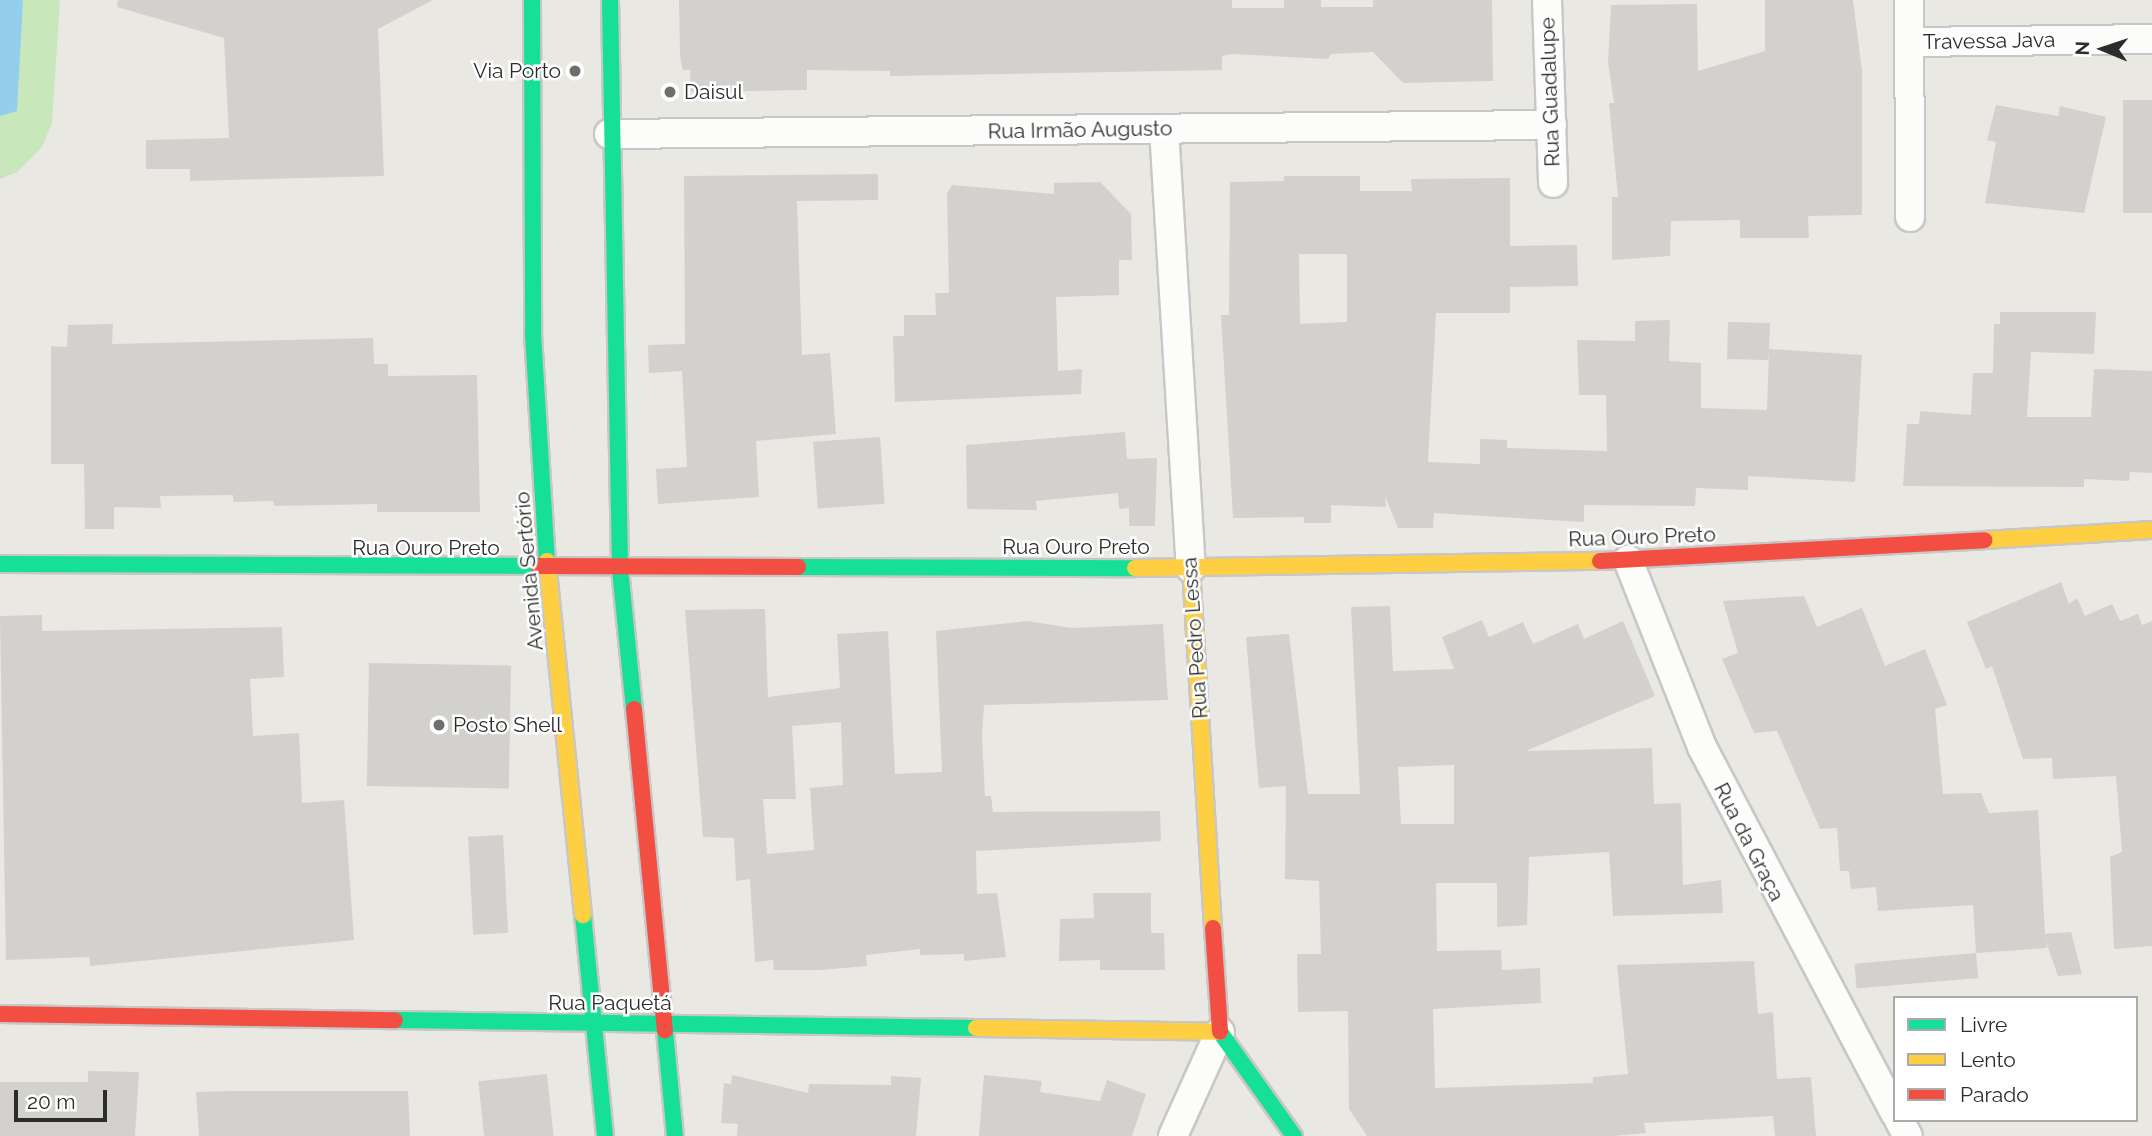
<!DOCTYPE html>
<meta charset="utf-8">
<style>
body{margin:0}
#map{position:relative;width:2152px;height:1136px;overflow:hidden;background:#eae8e2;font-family:Raleway,sans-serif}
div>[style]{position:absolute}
.green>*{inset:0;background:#c8e7ba}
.water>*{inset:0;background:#94ceed}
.building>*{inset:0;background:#d3d1cd;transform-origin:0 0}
.roads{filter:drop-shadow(2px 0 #c8c7c7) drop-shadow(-2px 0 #c8c7c7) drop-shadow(0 2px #c8c7c7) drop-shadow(0 -2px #c8c7c7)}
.street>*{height:28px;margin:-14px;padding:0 14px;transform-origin:14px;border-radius:14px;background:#fcfcfb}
.fast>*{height:16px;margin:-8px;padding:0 8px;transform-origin:8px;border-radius:8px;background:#16e098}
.slow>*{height:16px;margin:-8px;padding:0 8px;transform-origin:8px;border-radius:8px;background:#ffcf43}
.jam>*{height:16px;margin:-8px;padding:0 8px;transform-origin:8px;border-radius:8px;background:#f24e42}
.dots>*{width:19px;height:19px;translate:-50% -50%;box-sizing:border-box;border:4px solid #fff;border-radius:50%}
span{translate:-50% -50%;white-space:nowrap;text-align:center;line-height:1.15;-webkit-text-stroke:5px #fff;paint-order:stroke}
.street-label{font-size:21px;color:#2c2c2c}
.poi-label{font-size:21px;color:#2c2c2c}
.right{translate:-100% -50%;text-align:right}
.left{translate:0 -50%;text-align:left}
.legend{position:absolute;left:1893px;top:996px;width:245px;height:126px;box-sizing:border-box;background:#fff;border:2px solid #ababab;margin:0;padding:9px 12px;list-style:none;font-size:21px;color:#2c2c2c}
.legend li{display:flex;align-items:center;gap:14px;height:35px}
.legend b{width:35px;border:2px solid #ababab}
.north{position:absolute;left:2068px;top:14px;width:70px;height:70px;-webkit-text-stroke:5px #fff;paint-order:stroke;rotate:272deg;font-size:19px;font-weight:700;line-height:28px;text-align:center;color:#2c2c2c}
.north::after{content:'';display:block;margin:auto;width:24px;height:32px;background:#2c2c2c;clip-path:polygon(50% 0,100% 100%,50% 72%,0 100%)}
.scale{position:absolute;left:14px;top:1090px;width:93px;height:32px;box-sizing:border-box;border:4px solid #2c2c2c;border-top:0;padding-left:9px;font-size:21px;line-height:24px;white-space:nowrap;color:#2c2c2c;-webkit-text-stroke:5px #fff;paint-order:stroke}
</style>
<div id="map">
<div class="green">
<div style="clip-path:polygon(0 0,60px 0,52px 123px,42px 147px,17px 172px,0 179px)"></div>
</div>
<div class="water">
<div style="clip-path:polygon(0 0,23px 0,17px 111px,0 116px)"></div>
</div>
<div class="building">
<div style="clip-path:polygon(118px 0,433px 0,378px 29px,384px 176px,190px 181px,190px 169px,146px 169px,146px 140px,229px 138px,224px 38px,117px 7px)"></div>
<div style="clip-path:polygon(679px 0,1232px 0,1232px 8px,1284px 8px,1284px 0,1321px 0,1321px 7px,1373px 7px,1373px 0,1492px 0,1493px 81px,1403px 83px,1373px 52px,1331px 54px,1328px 59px,1232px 54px,1222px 56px,1222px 70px,890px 76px,890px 71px,807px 70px,807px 90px,691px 92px,690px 70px,683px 70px,680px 56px)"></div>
<div style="clip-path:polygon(1765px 0,1853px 0,1862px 71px,1862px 215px,1808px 216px,1809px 238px,1740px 238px,1740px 220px,1671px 221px,1670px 256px,1612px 260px,1612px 197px,1618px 197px,1609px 103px,1614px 103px,1608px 62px,1611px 5px,1697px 4px,1698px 71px,1765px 51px)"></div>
<div style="left:2152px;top:100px;width:113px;height:29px;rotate:90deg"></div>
<div style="clip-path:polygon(1996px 105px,2058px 116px,2060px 106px,2106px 117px,2084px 213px,1985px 203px,1996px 142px,1987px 140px)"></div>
<div style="clip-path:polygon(878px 174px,878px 200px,797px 201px,802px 355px,830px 353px,836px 434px,756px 441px,759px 497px,658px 504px,656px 469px,687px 467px,682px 371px,649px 373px,648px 345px,685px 344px,684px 176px)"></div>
<div style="clip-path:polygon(evenodd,1284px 176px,1360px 176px,1360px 191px,1412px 191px,1411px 179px,1510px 178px,1510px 246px,1577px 245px,1578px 286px,1510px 287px,1510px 313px,1436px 313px,1428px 462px,1480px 464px,1480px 439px,1507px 440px,1507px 448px,1607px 451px,1606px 395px,1579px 395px,1577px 340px,1635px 341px,1635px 321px,1670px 320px,1669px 361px,1701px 363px,1701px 408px,1767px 410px,1769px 351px,1768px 360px,1727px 359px,1728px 322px,1770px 323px,1769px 349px,1862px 355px,1855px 482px,1748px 476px,1748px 490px,1696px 488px,1695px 506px,1584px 505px,1584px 522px,1434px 513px,1433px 528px,1398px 528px,1385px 496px,1386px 507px,1331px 505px,1331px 523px,1304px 523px,1304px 517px,1233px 518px,1221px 315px,1229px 315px,1230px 182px,1284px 181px,1284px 176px,1299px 254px,1347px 254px,1347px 322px,1300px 324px,1299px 254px)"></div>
<div style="clip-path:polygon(1100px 182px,1131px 214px,1132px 260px,1119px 260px,1119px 295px,1056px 297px,1058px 371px,1082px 369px,1081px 394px,895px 402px,893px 336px,904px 336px,904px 315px,936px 315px,935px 293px,949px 293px,947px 193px,952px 185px,1054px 194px,1054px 183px)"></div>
<div style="clip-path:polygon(2000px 312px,2096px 312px,2094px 354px,2031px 352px,2027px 417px,2091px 417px,2094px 369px,2152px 371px,2152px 473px,2130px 472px,2129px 481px,2084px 479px,2084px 487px,1903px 486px,1907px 424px,1919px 424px,1920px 411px,1971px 415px,1973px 373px,1993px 373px,1994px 324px,2000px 324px)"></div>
<div style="clip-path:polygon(113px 324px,112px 344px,373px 338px,374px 364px,388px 364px,388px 376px,477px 375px,480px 512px,377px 512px,377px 504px,274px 506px,273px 501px,233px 502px,233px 495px,160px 496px,161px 508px,114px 507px,114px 529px,85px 529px,84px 464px,51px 464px,51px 346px,67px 347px,68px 325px)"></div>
<div style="clip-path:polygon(1125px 432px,1127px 459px,1157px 458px,1155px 526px,1129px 526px,1129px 508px,1119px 509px,1118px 493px,1036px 501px,1037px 510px,967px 509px,966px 445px)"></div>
<div style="left:880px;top:437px;width:67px;height:67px;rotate:86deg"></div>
<div style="clip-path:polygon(2061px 582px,2069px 604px,2077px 598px,2085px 616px,2112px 604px,2120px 621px,2138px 614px,2142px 625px,2152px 621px,2152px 946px,2114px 949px,2110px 857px,2122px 852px,2116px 776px,2053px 779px,2052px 758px,2023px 759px,1992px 666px,1986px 669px,1967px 622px)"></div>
<div style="clip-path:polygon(1804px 596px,1817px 627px,1862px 608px,1885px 666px,1925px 649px,1947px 705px,1935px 709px,1943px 794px,1981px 793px,1989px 813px,2038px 810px,2045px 934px,2071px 932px,2082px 974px,2058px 976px,2045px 939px,2047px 948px,1976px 953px,1973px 905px,1878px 911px,1876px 887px,1851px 889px,1849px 871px,1840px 871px,1837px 828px,1820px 829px,1777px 731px,1754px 733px,1722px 659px,1738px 653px,1723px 601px)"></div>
<div style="clip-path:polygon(evenodd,1390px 606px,1393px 671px,1454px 669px,1442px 637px,1482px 620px,1489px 637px,1523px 622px,1533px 644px,1578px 624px,1584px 639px,1623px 621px,1655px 696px,1526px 751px,1652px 748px,1654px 804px,1681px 803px,1683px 885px,1721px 880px,1723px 913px,1613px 916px,1609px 852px,1529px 857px,1527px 925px,1497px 927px,1497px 883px,1436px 883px,1437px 951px,1501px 950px,1502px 970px,1540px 968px,1541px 1003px,1433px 1009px,1435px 1088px,1593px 1083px,1593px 1077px,1628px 1074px,1617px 965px,1754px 961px,1758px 1014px,1773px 1012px,1777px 1079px,1811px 1077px,1816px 1136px,1775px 1136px,1773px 1116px,1644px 1123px,1646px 1133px,1614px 1136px,1367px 1136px,1349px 1109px,1348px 1011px,1298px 1012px,1297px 954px,1321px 954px,1319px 881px,1285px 879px,1286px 786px,1259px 788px,1246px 637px,1289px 634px,1308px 794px,1360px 794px,1351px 607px,1390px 606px,1454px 765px,1454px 824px,1401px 824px,1398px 767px,1454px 765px)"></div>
<div style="clip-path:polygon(evenodd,765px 609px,768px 697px,840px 688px,837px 634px,888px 631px,895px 774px,942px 772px,936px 631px,1027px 621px,1072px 628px,1163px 624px,1168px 700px,984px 705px,982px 736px,985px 796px,991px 796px,993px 812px,1160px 811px,1161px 841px,976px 851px,977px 894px,997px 893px,1006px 957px,964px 961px,964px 954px,920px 955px,920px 949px,866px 955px,867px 966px,821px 970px,774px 970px,773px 960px,755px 962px,750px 879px,736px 881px,734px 838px,703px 837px,685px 610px,765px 609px,841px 722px,843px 785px,810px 788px,814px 850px,767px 854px,763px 799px,796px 799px,792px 726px,841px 722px)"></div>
<div style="clip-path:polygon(42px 615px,42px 631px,282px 627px,284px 677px,250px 679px,253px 736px,299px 733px,302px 803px,344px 800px,354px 940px,90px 966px,89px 957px,6px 960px,0 616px)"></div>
<div style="left:369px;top:663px;width:142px;height:123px;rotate:1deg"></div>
<div style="left:503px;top:835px;width:98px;height:35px;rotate:87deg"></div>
<div style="clip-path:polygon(1093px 893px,1151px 893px,1151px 933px,1164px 933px,1165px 970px,1100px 970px,1100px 960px,1059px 961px,1060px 919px,1094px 918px)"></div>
<div style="left:1976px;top:953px;width:25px;height:122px;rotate:85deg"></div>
<div style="clip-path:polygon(88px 1071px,139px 1072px,135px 1136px,0 1136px,0 1082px,88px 1082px)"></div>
<div style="left:547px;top:1074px;width:62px;height:69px;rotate:84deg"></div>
<div style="clip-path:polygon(732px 1075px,808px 1093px,809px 1084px,891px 1085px,891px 1076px,921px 1078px,916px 1136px,737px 1136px,738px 1124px,721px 1123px,724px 1083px,731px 1084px)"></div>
<div style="clip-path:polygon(984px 1075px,1042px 1081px,1040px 1092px,1100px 1101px,1107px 1080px,1146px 1094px,1132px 1136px,979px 1136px)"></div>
<div style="clip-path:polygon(231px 1091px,408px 1091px,410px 1136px,199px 1136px,196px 1092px)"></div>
</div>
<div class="roads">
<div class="street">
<div style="left:1547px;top:0;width:183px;rotate:88.1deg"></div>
<div style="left:1909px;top:0;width:217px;rotate:89.7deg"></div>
<div style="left:1910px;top:42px;width:242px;rotate:-0.7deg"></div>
<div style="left:1164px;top:129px;width:440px;rotate:86.5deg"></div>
<div style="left:609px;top:134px;width:943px;rotate:-0.55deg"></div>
<div style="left:1628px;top:560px;width:201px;rotate:68.4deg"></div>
<div style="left:1702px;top:747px;width:414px;rotate:62.2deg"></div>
<div style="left:1899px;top:1120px;width:18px;rotate:61deg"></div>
<div style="left:1173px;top:1136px;width:114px;rotate:-65.7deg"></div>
</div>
<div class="fast">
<div style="left:532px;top:0;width:334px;rotate:89.8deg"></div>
<div style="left:533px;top:334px;width:227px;rotate:86.5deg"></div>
<div style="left:610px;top:0;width:569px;rotate:88.99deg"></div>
<div style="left:620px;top:569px;width:141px;rotate:84.3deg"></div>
<div style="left:0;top:564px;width:538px;rotate:0.21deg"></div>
<div style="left:798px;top:567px;width:337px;rotate:0.2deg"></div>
<div style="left:583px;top:915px;width:222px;rotate:84.3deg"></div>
<div style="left:395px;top:1020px;width:581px;rotate:0.79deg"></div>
<div style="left:665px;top:1031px;width:105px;rotate:84.6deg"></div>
<div style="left:1220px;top:1032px;width:128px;rotate:54.6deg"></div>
</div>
<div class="slow">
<div style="left:1984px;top:540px;width:168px;rotate:-3.4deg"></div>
<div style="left:547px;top:561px;width:356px;rotate:84.2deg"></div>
<div style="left:1135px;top:568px;width:465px;rotate:-0.9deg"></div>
<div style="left:1191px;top:568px;width:361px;rotate:86.5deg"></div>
<div style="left:976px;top:1028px;width:244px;rotate:0.9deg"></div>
</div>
<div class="jam">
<div style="left:1600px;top:561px;width:385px;rotate:-3.1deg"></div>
<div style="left:538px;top:566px;width:260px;rotate:0.2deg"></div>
<div style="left:634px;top:709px;width:323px;rotate:84.5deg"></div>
<div style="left:1213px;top:928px;width:104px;rotate:86.1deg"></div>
<div style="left:0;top:1014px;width:395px;rotate:0.9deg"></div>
</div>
</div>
<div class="dots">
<div style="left:575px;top:71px;background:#6e6e6c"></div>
<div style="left:670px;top:92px;background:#6e6e6c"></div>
<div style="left:439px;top:725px;background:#6e6e6c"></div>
</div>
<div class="street-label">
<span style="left:1989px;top:41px;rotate:-1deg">Travessa Java</span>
<span style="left:1550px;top:92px;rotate:-92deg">Rua Guadalupe</span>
<span style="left:1080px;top:130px;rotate:-1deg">Rua Irmão Augusto</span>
<span style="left:1642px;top:537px;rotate:-2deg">Rua Ouro Preto</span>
<span style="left:1076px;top:547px">Rua Ouro Preto</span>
<span style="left:426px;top:548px">Rua Ouro Preto</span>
<span style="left:529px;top:571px;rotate:-95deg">Avenida Sertório</span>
<span style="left:1195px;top:638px;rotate:-94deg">Rua Pedro Lessa</span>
<span style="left:1749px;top:842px;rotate:63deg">Rua da Graça</span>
<span style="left:610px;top:1003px">Rua Paquetá</span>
</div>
<div class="poi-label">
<span class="right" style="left:561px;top:71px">Via Porto</span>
<span class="left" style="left:684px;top:92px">Daisul</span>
<span class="left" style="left:453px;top:725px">Posto Shell</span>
</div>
<ul class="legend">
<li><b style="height:9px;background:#16e098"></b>Livre</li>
<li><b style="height:9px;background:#ffcf43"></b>Lento</li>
<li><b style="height:9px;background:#f24e42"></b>Parado</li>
</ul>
<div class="north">N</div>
<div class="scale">20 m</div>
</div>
